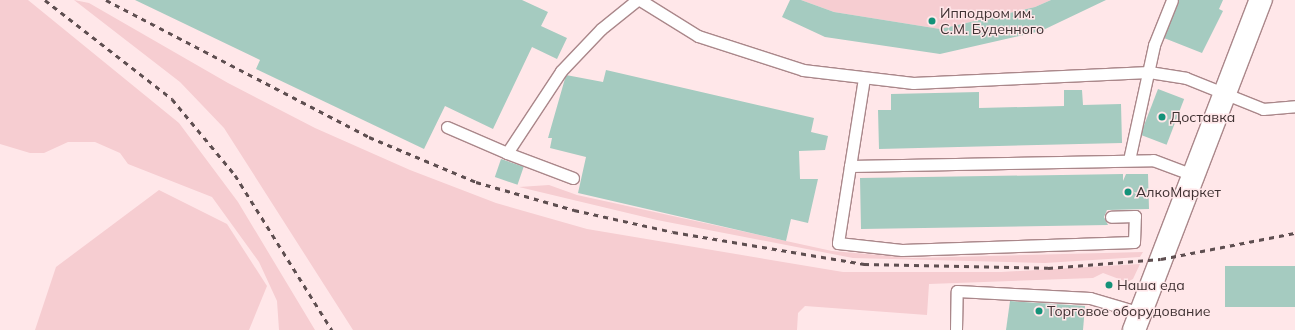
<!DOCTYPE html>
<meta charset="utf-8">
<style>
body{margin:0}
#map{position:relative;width:1295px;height:330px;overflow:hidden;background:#ffe7e9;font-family:Mulish,sans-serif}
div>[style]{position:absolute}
.green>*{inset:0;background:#f6cdd1}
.building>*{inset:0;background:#a5cbc0;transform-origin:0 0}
.roads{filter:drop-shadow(1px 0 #aa878a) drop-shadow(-1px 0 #aa878a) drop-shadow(0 1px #aa878a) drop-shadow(0 -1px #aa878a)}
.service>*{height:11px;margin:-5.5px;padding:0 5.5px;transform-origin:5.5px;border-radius:5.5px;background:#fff}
.tertiary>*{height:22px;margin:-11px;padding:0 11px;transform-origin:11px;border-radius:11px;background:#fff}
.rail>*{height:3px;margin-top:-1.5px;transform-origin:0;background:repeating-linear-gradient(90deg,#5e4e50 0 5px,transparent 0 10px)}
.dots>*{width:11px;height:11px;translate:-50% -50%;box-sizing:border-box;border:2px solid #ffe7e9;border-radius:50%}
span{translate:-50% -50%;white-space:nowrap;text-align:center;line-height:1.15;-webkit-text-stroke:3px #ffe7e9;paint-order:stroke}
.poi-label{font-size:14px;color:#3f3132}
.left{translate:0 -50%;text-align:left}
</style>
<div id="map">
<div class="green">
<div style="clip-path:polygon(0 0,28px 0,179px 123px,238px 202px,315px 330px,279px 330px,277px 301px,259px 262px,212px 197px,128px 164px,120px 153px,95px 142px,68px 142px,44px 153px,30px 153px,0 144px)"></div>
<div style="clip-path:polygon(74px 0,89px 3px,228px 83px,315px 128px,410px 170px,496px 203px,587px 229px,843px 272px,1001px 272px,1140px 264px,1133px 279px,1127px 282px,1103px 273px,1093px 278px,929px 284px,927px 315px,805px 306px,798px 313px,797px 330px,353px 330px,224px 128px,180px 82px)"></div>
<div style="clip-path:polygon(801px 0,1051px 0,1035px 7px,940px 29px,834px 12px)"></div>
<div style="clip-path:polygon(549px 185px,577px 195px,832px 251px,913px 258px,1143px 252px,1140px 257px,1045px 263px,853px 258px,657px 220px,519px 187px)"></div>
<div style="clip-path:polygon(159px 190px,227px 224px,267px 286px,249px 330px,35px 330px,56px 267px)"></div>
</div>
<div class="building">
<div style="clip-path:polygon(135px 0,522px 0,548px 12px,541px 26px,567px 38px,557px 59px,532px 47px,493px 129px,445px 106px,424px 149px,256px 69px,260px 60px)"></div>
<div style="clip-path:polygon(790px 0,801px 0,834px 12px,940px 29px,1035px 7px,1051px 0,1106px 0,1041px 31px,940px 54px,825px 37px,782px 17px)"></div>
<div style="clip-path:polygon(1179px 0,1223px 0,1219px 9px,1223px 11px,1202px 53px,1164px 38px)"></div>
<div style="clip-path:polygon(606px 70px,814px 118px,811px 132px,828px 136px,825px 150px,799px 151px,800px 179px,818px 179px,808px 223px,791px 219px,786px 241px,578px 193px,586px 157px,550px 148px,552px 138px,548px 138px,566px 75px,603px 82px)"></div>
<div style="left:1158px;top:89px;width:28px;height:49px;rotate:21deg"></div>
<div style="clip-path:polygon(1064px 90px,1082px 90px,1083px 105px,1121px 104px,1122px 143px,879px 149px,878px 110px,891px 110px,891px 94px,979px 92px,979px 108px,1064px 106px)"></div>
<div style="left:501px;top:159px;width:24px;height:19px;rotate:19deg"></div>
<div style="clip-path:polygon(1123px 174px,1123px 181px,1126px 174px,1148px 174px,1149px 209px,1107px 210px,1104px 217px,1108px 225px,861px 229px,860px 178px)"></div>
<div style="left:1295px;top:266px;width:41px;height:70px;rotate:90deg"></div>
<div style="clip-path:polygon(1010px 301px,1085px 306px,1083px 330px,1006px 330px)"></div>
</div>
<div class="roads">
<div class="service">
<div style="left:640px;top:0;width:68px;rotate:31.8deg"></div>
<div style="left:698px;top:36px;width:110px;rotate:17.9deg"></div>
<div style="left:803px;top:70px;width:111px;rotate:6.7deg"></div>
<div style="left:913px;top:83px;width:236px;rotate:-2.7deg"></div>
<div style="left:1149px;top:72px;width:37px;rotate:9deg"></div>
<div style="left:1186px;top:78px;width:83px;rotate:21.9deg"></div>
<div style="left:1263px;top:109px;width:32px;rotate:-5deg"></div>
<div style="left:864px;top:78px;width:89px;rotate:99deg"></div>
<div style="left:850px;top:166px;width:303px;rotate:-1.1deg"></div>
<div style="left:1153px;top:160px;width:43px;rotate:20.6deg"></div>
<div style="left:447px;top:127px;width:65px;rotate:23.4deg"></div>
<div style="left:1129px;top:160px;width:118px;rotate:-77.7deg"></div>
<div style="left:1154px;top:45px;width:48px;rotate:-68.2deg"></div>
<div style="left:850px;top:166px;width:78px;rotate:98.9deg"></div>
<div style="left:838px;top:243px;width:64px;rotate:6.2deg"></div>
<div style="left:902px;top:250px;width:232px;rotate:-2deg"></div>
<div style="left:1134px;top:242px;width:26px;rotate:-88deg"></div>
<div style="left:1135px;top:216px;width:24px;rotate:178deg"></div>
<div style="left:573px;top:178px;width:71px;rotate:-159.3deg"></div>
<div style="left:507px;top:153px;width:98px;rotate:-56.6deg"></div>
<div style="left:561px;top:71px;width:58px;rotate:-46.4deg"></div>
<div style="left:601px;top:29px;width:46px;rotate:-38.9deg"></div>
<div style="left:956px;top:330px;width:39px;rotate:-89deg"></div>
<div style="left:957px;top:291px;width:133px;rotate:3deg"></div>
<div style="left:1090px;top:298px;width:53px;rotate:16.4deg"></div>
</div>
<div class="tertiary">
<div style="left:1134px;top:330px;width:354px;rotate:-69deg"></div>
</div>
</div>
<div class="rail">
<div style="left:45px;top:0;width:161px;rotate:37.9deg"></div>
<div style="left:172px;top:99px;width:99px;rotate:50.3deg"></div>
<div style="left:235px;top:175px;width:183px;rotate:58deg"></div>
<div style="left:106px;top:0;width:297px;rotate:27.5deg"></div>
<div style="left:369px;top:137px;width:116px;rotate:22.8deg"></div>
<div style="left:476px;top:182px;width:102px;rotate:15.9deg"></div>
<div style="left:574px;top:210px;width:101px;rotate:12.5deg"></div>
<div style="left:673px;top:232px;width:194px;rotate:9.5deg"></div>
<div style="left:864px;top:264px;width:184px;rotate:1.2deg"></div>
<div style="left:1048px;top:268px;width:113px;rotate:-4.6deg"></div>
<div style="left:1161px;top:259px;width:136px;rotate:-11deg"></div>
</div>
<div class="dots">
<div style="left:932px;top:21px;background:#149279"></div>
<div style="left:1162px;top:117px;background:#149279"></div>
<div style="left:1128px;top:192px;background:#149279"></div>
<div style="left:1109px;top:285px;background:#149279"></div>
<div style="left:1039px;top:311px;background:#149279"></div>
</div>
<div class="poi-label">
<span class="left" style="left:940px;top:21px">Ипподром им.<br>С.М. Буденного</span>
<span class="left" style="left:1170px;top:117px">Доставка</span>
<span class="left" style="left:1136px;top:192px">АлкоМаркет</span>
<span class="left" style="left:1117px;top:285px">Наша еда</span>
<span class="left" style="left:1047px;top:311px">Торговое оборудование</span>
</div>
</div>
